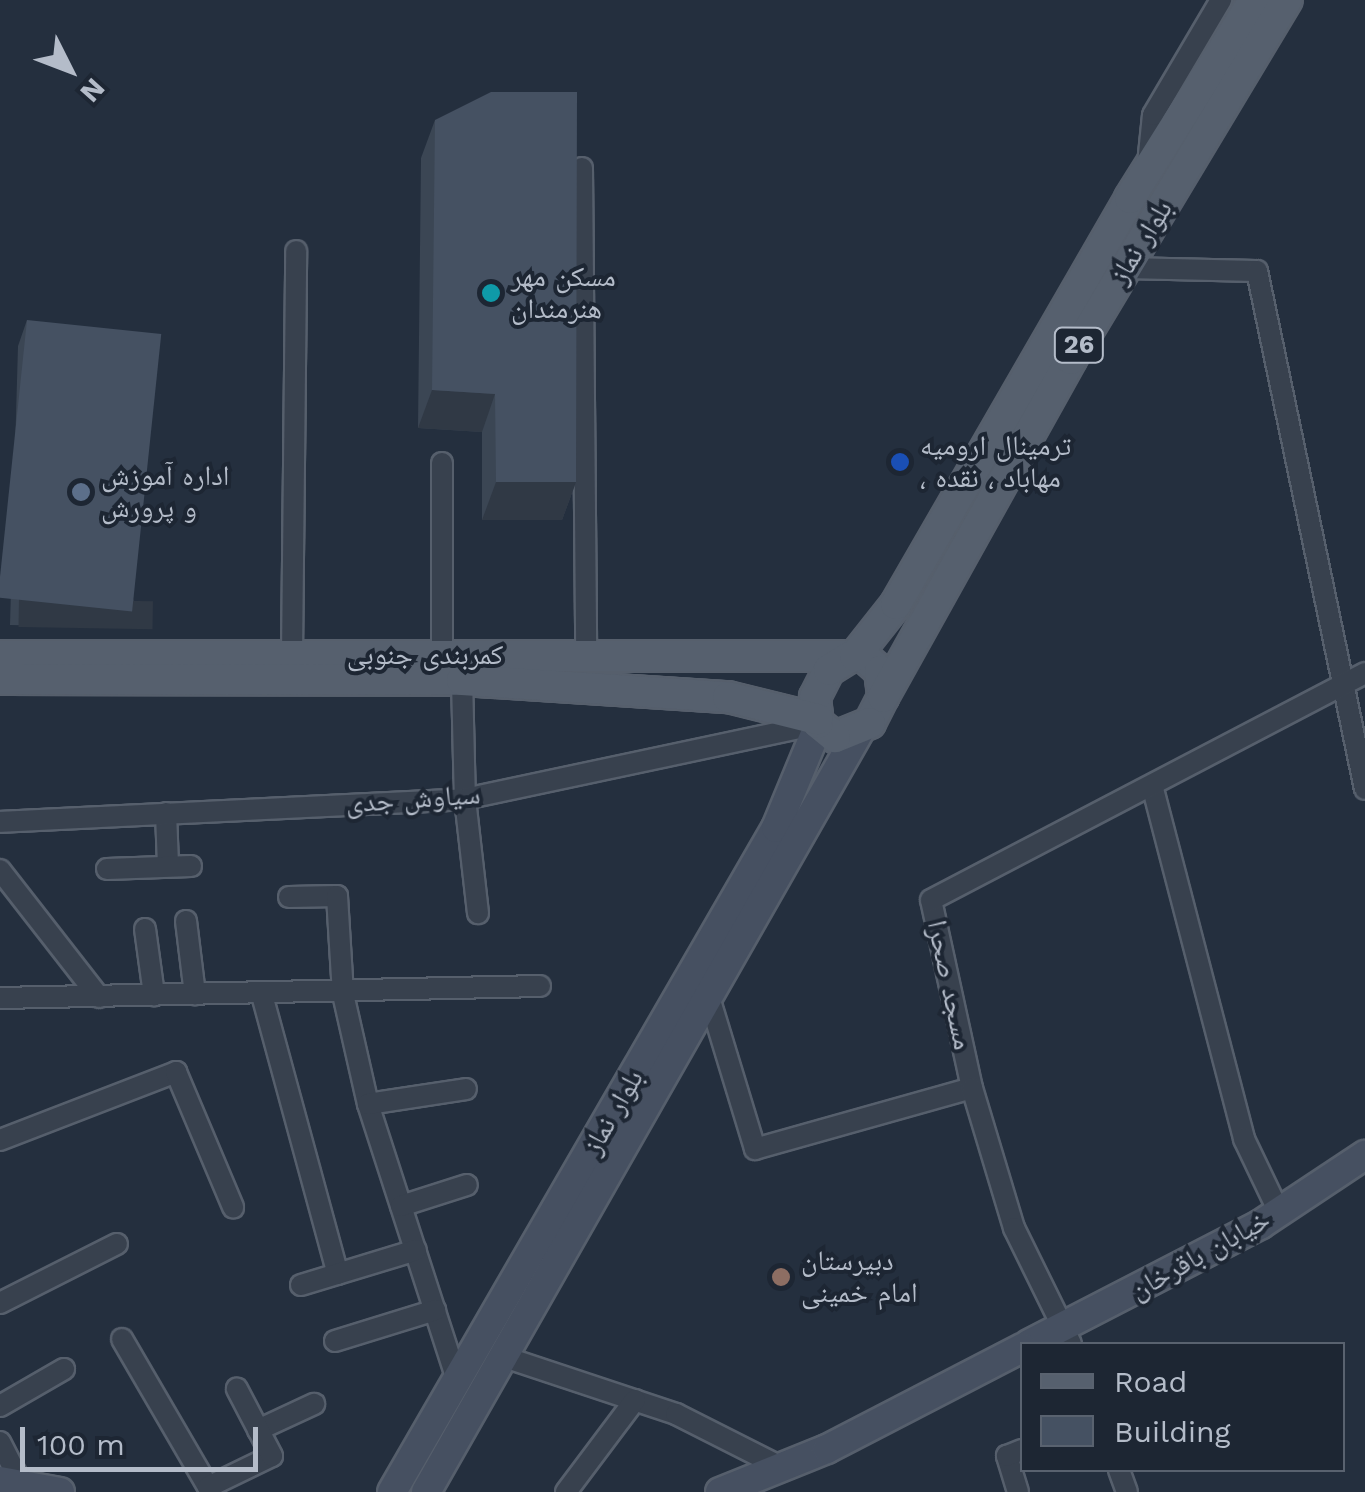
<!DOCTYPE html>
<meta charset="utf-8">
<style>
body{margin:0}
#map{position:relative;width:1365px;height:1492px;overflow:hidden;background:#242f3e;font-family:"Work Sans","Noto Naskh Arabic",sans-serif}
div>[style]{position:absolute}
.roads{filter:drop-shadow(2px 0 #565f6c) drop-shadow(-2px 0 #565f6c) drop-shadow(0 2px #565f6c) drop-shadow(0 -2px #565f6c)}
.minor>*{height:20px;margin:-10px;padding:0 10px;transform-origin:10px;border-radius:10px;background:#38414e}
.secondary>*{height:28px;margin:-14px;padding:0 14px;transform-origin:14px;border-radius:14px;background:#465061}
.primary>*{height:30px;margin:-15px;padding:0 15px;transform-origin:15px;border-radius:15px;background:#56606e}
.wall>*{inset:0;background:#3b4654}
.shaded-wall>*{inset:0;background:#303945;transform-origin:0 0}
.building>*{inset:0;background:#455162;transform-origin:0 0}
.dots>*{width:28px;height:28px;translate:-50% -50%;box-sizing:border-box;border:5px solid #1d2633;border-radius:50%}
span{translate:-50% -50%;white-space:nowrap;text-align:center;line-height:1.15;-webkit-text-stroke:8px #1d2633;paint-order:stroke}
.shield-label span{padding:2px 8px;background:#1d2633;border:2px solid;border-radius:8px;-webkit-text-stroke-width:0}
.shield-label{font-size:25px;color:#b4bcc9;font-weight:700}
.street-label{font-size:28px;color:#b4bcc9}
.poi-label{font-size:28px;color:#b4bcc9}
.left{translate:0 -50%;text-align:left}
.legend{position:absolute;left:1020px;top:1342px;width:325px;height:130px;box-sizing:border-box;background:#1d2633;border:2px solid #59626f;margin:0;padding:12px 18px;list-style:none;font-size:30px;color:#b4bcc9}
.legend li{display:flex;align-items:center;gap:20px;height:50px}
.legend b{width:50px;border:2px solid #59626f}
.north{position:absolute;left:20px;top:20px;width:100px;height:100px;-webkit-text-stroke:8px #1d2633;paint-order:stroke;rotate:132deg;font-size:28px;font-weight:700;line-height:40px;text-align:center;color:#b4bcc9}
.north::after{content:'';display:block;margin:auto;width:35px;height:45px;background:#b4bcc9;clip-path:polygon(50% 0,100% 100%,50% 72%,0 100%)}
.scale{position:absolute;left:20px;top:1427px;width:238px;height:45px;box-sizing:border-box;border:5px solid #b4bcc9;border-top:0;padding-left:12px;font-size:30px;line-height:35px;white-space:nowrap;color:#b4bcc9;-webkit-text-stroke:8px #1d2633;paint-order:stroke}
</style>
<div id="map">
<div class="roads">
<div class="minor">
<div style="left:1148px;top:164px;width:49px;rotate:-84.2deg"></div>
<div style="left:1153px;top:115px;width:134px;rotate:-59.4deg"></div>
<div style="left:582px;top:168px;width:487px;rotate:89.5deg"></div>
<div style="left:1125px;top:268px;width:132px;rotate:1.3deg"></div>
<div style="left:1257px;top:271px;width:529px;rotate:78.22deg"></div>
<div style="left:292px;top:655px;width:404px;rotate:-89.4deg"></div>
<div style="left:442px;top:655px;width:192px;rotate:-90deg"></div>
<div style="left:462px;top:680px;width:119px;rotate:88.6deg"></div>
<div style="left:465px;top:799px;width:115px;rotate:83.5deg"></div>
<div style="left:1153px;top:789px;width:362px;rotate:75.4deg"></div>
<div style="left:1244px;top:1139px;width:81px;rotate:64.4deg"></div>
<div style="left:166px;top:813px;width:53px;rotate:87.8deg"></div>
<div style="left:0;top:822px;width:466px;rotate:-2.8deg"></div>
<div style="left:465px;top:799px;width:362px;rotate:-12deg"></div>
<div style="left:107px;top:869px;width:84px;rotate:-2deg"></div>
<div style="left:0;top:870px;width:161px;rotate:52.1deg"></div>
<div style="left:289px;top:897px;width:48px;rotate:-1.2deg"></div>
<div style="left:337px;top:896px;width:98px;rotate:86.5deg"></div>
<div style="left:343px;top:994px;width:113px;rotate:77.2deg"></div>
<div style="left:368px;top:1104px;width:292px;rotate:72.1deg"></div>
<div style="left:186px;top:921px;width:74px;rotate:83deg"></div>
<div style="left:145px;top:929px;width:67px;rotate:82.2deg"></div>
<div style="left:708px;top:994px;width:162px;rotate:73.1deg"></div>
<div style="left:755px;top:1149px;width:225px;rotate:-15.7deg"></div>
<div style="left:972px;top:1088px;width:192px;rotate:-102.3deg"></div>
<div style="left:931px;top:900px;width:490px;rotate:-27.6deg"></div>
<div style="left:262px;top:995px;width:289px;rotate:74.8deg"></div>
<div style="left:0;top:998px;width:540px;rotate:-1.27deg"></div>
<div style="left:972px;top:1088px;width:146px;rotate:73.3deg"></div>
<div style="left:1014px;top:1228px;width:129px;rotate:63.8deg"></div>
<div style="left:368px;top:1104px;width:99px;rotate:-8.7deg"></div>
<div style="left:0;top:1140px;width:189px;rotate:-21.1deg"></div>
<div style="left:176px;top:1072px;width:147px;rotate:67.1deg"></div>
<div style="left:401px;top:1206px;width:69px;rotate:-17.7deg"></div>
<div style="left:301px;top:1285px;width:120px;rotate:-16.9deg"></div>
<div style="left:0;top:1303px;width:131px;rotate:-26.8deg"></div>
<div style="left:122px;top:1339px;width:177px;rotate:59.8deg"></div>
<div style="left:335px;top:1341px;width:105px;rotate:-17.2deg"></div>
<div style="left:501px;top:1356px;width:184px;rotate:18.3deg"></div>
<div style="left:676px;top:1414px;width:118px;rotate:26.8deg"></div>
<div style="left:0;top:1406px;width:74px;rotate:-30deg"></div>
<div style="left:258px;top:1430px;width:62px;rotate:-24.9deg"></div>
<div style="left:0;top:1442px;width:46px;rotate:62.9deg"></div>
<div style="left:1119px;top:1470px;width:23px;rotate:70deg"></div>
<div style="left:208px;top:1487px;width:71px;rotate:-25.8deg"></div>
<div style="left:272px;top:1456px;width:76px;rotate:-117.6deg"></div>
<div style="left:566px;top:1492px;width:115px;rotate:-53.1deg"></div>
<div style="left:1018px;top:1492px;width:38px;rotate:-107deg"></div>
<div style="left:1007px;top:1456px;width:16px;rotate:-22deg"></div>
</div>
<div class="secondary">
<div style="left:1029px;top:1344px;width:261px;rotate:-27.3deg"></div>
<div style="left:1261px;top:1224px;width:125px;rotate:-33.6deg"></div>
<div style="left:0;top:1481px;width:61px;rotate:10.4deg"></div>
<div style="left:392px;top:1492px;width:767px;rotate:-59.96deg"></div>
<div style="left:776px;top:828px;width:113px;rotate:-67.5deg"></div>
<div style="left:426px;top:1492px;width:875px;rotate:-60.33deg"></div>
<div style="left:720px;top:1492px;width:115px;rotate:-21.9deg"></div>
<div style="left:827px;top:1449px;width:220px;rotate:-27.4deg"></div>
</div>
<div class="primary">
<div style="left:0;top:656px;width:863px"></div>
<div style="left:863px;top:656px;width:23px;rotate:41deg"></div>
<div style="left:880px;top:671px;width:26px;rotate:83deg"></div>
<div style="left:883px;top:697px;width:29px;rotate:117deg"></div>
<div style="left:870px;top:723px;width:38px;rotate:158deg"></div>
<div style="left:835px;top:737px;width:22px;rotate:-141deg"></div>
<div style="left:818px;top:723px;width:26px;rotate:-97deg"></div>
<div style="left:815px;top:697px;width:30px;rotate:-63deg"></div>
<div style="left:829px;top:670px;width:26px;rotate:-32deg"></div>
<div style="left:855px;top:656px;width:66px;rotate:-51.7deg"></div>
<div style="left:896px;top:604px;width:469px;rotate:-60deg"></div>
<div style="left:1130px;top:198px;width:234px;rotate:-57.9deg"></div>
<div style="left:0;top:679px;width:462px;rotate:0.1deg"></div>
<div style="left:462px;top:680px;width:267px;rotate:3.7deg"></div>
<div style="left:728px;top:697px;width:92px;rotate:13.9deg"></div>
<div style="left:883px;top:697px;width:387px;rotate:-60.9deg"></div>
<div style="left:1071px;top:359px;width:419px;rotate:-59deg"></div>
</div>
</div>
<div class="wall">
<div style="clip-path:polygon(435px 120px,576px 482px,562px 520px,482px 520px,482px 432px,418px 428px,421px 158px)"></div>
<div style="clip-path:polygon(27px 320px,144px 628px,10px 625px,18px 346px)"></div>
</div>
<div class="shaded-wall">
<div style="clip-path:polygon(432px 390px,495px 394px,482px 432px,418px 428px)"></div>
<div style="clip-path:polygon(496px 482px,576px 482px,562px 520px,482px 520px)"></div>
<div style="left:19px;top:599px;width:134px;height:28px;rotate:1deg"></div>
</div>
<div class="building">
<div style="clip-path:polygon(491px 92px,577px 92px,576px 482px,496px 482px,495px 394px,432px 390px,435px 120px)"></div>
<div style="left:27px;top:320px;width:135px;height:279px;rotate:6deg"></div>
</div>
<div class="dots">
<div style="left:491px;top:293px;background:#0f9aa8"></div>
<div style="left:900px;top:462px;background:#1a4fb4"></div>
<div style="left:81px;top:492px;background:#5c6f8a"></div>
<div style="left:781px;top:1277px;background:#8d6e63"></div>
</div>
<div class="shield-label">
<span style="left:1079px;top:345px">26</span>
</div>
<div class="street-label">
<span style="left:1141px;top:242px;rotate:-58deg">بلوار نماز</span>
<span style="left:425px;top:655px">کمربندی جنوبی</span>
<span style="left:413px;top:799px;rotate:-4deg">سیاوش جدی</span>
<span style="left:950px;top:985px;rotate:78deg">مسجد صحرا</span>
<span style="left:613px;top:1112px;rotate:-60deg">بلوار نماز</span>
<span style="left:1200px;top:1255px;rotate:-29deg">خیابان باقرخان</span>
</div>
<div class="poi-label">
<span class="left" style="left:511px;top:293px">مسکن مهر<br>هنرمندان</span>
<span class="left" style="left:920px;top:462px">ترمینال ارومیه<br>، مهاباد ، نقده</span>
<span class="left" style="left:101px;top:492px">اداره آموزش<br>و پرورش</span>
<span class="left" style="left:801px;top:1277px">دبیرستان<br>امام خمینی</span>
</div>
<ul class="legend">
<li><b style="height:12px;background:#56606e"></b>Road</li>
<li><b style="height:28px;background:#455162"></b>Building</li>
</ul>
<div class="north">N</div>
<div class="scale">100 m</div>
</div>
